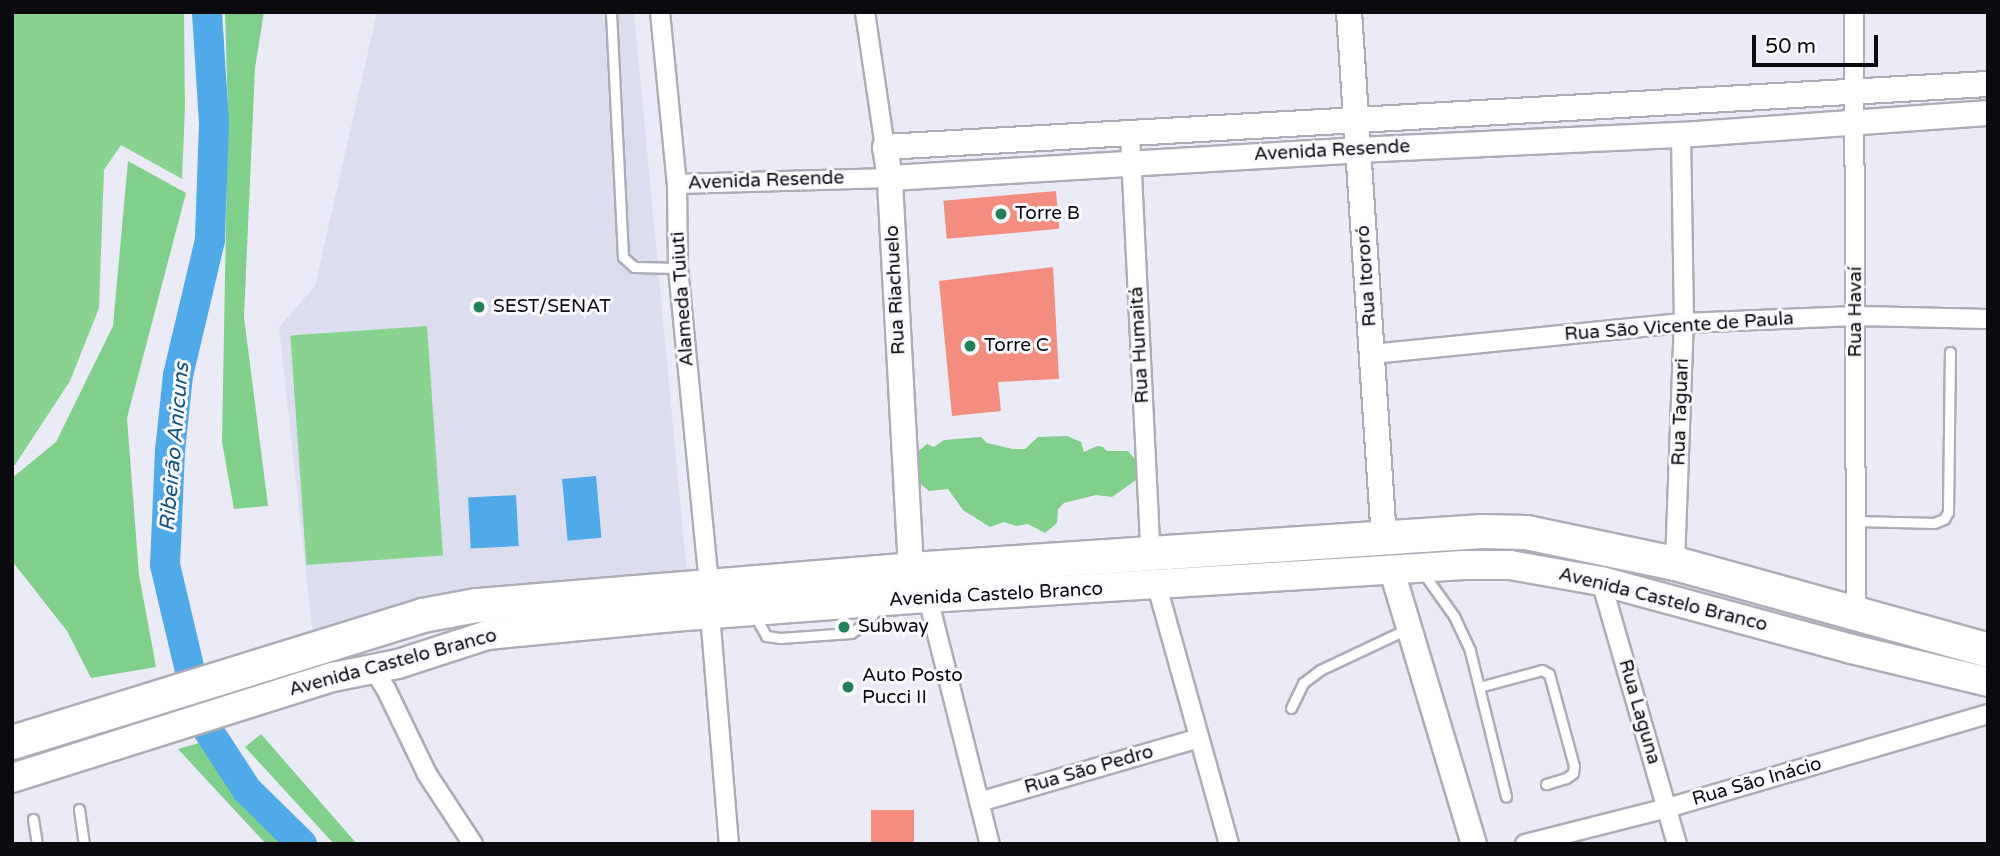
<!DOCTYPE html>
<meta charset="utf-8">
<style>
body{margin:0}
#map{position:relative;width:2000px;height:856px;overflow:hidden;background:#eaebf6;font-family:"Varela Round",sans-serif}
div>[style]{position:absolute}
.built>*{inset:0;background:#dcdef0}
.green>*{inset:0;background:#89d391;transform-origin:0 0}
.forest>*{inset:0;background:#80cf8a}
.water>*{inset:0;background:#50a9e8;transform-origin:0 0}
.river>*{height:30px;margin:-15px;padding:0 15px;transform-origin:15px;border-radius:15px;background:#50a9e8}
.building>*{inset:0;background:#f38d80;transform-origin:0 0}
.roads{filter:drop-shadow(2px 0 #acadb7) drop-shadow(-2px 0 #acadb7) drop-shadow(0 2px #acadb7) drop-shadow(0 -2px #acadb7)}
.lane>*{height:9px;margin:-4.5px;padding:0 4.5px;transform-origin:4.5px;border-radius:4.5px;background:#fff}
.street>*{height:18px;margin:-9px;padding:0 9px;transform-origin:9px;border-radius:9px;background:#fff}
.secondary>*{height:24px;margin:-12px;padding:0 12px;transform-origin:12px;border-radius:12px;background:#fff}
.primary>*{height:28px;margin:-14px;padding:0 14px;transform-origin:14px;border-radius:14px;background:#fff}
.highway>*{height:33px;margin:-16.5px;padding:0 16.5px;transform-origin:16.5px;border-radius:16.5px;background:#fff}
.dots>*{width:19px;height:19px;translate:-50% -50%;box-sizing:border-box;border:4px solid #f9f9fe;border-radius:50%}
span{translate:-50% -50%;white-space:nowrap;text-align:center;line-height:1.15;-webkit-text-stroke:6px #f9f9fe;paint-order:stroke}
.street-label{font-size:19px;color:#0b0b0f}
.poi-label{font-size:19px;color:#0b0b0f}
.left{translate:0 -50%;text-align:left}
.water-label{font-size:21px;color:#11537d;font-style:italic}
.frame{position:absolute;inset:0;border:14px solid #0b0b0f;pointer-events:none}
.scale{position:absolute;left:1752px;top:35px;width:126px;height:32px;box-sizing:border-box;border:4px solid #0b0b0f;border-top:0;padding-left:9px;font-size:21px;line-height:24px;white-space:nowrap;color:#0b0b0f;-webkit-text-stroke:5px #f9f9fe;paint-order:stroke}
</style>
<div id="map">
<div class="built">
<div style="clip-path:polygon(377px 12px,634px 12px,687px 575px,313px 636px,279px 327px,315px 286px)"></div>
</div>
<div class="green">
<div style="clip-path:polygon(12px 12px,184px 12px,185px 107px,182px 179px,121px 145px,104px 170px,99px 308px,70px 381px,15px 465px,12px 465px)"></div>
<div style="left:427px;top:326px;width:230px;height:137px;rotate:86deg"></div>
</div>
<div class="forest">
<div style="clip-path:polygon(225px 12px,264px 12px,255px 68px,244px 317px,268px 506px,234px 509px,222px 442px,228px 114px)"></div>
<div style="clip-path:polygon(128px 161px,186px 193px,127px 418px,139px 575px,156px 667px,91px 678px,67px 631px,12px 561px,12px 478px,56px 442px,113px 326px)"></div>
<div style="clip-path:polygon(1067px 436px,1081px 442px,1084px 452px,1097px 446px,1103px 447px,1107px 451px,1128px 451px,1138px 463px,1136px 480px,1112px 497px,1096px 495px,1064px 503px,1058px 509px,1057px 523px,1045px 533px,1028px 524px,1016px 526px,1004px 522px,990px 527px,963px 510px,948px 489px,929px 491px,916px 480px,915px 454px,927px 444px,934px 447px,944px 440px,981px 437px,987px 443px,1013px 449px,1025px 449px,1038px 437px)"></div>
<div style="clip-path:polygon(261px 734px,357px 844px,334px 844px,245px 747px)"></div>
<div style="clip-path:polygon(199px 743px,286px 844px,266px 844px,178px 749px)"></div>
</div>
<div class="water">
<div style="left:596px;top:476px;width:62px;height:34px;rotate:85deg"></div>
<div style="left:516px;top:495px;width:51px;height:48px;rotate:87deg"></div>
</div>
<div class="river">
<div style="left:207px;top:12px;width:111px;rotate:86.4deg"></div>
<div style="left:214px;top:123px;width:117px;rotate:92deg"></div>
<div style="left:210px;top:240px;width:139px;rotate:103.3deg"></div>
<div style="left:178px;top:375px;width:76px;rotate:96deg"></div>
<div style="left:170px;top:451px;width:114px;rotate:92.5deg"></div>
<div style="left:165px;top:565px;width:160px;rotate:76.7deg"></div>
<div style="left:202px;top:721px;width:82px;rotate:56.9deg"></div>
<div style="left:247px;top:790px;width:77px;rotate:44.5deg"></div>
</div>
<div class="building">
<div style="left:1056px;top:191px;width:38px;height:113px;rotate:85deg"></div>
<div style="clip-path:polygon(1053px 267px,1059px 379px,998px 382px,1001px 411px,952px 416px,939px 281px)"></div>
<div style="left:871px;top:810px;width:43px;height:34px"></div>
</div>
<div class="roads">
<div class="lane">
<div style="left:611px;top:12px;width:245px;rotate:87.2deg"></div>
<div style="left:623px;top:257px;width:15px;rotate:42deg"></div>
<div style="left:634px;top:267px;width:44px;rotate:1.3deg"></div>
<div style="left:1856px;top:521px;width:78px;rotate:1.5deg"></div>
<div style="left:1934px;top:523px;width:11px;rotate:-22deg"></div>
<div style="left:1944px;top:519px;width:8px;rotate:-60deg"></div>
<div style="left:1948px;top:512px;width:160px;rotate:-89.3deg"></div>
<div style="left:1424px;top:574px;width:52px;rotate:54.5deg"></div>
<div style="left:1454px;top:616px;width:38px;rotate:65deg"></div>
<div style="left:1470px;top:651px;width:150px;rotate:76.1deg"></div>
<div style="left:754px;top:614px;width:25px;rotate:61deg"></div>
<div style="left:766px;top:636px;width:14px;rotate:8deg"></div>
<div style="left:780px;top:638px;width:71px;rotate:-4deg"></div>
<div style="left:851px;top:633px;width:19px;rotate:-35deg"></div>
<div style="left:867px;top:622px;width:18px;rotate:-52deg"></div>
<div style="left:1479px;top:687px;width:65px;rotate:-15.1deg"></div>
<div style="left:1542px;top:670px;width:8px;rotate:30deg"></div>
<div style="left:1549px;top:674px;width:95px;rotate:74.8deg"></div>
<div style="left:1574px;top:766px;width:7px;rotate:98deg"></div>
<div style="left:1573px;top:773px;width:9px;rotate:144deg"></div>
<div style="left:1566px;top:778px;width:21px;rotate:163deg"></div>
<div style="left:1291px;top:708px;width:28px;rotate:-64deg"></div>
<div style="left:1303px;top:683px;width:21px;rotate:-37deg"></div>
<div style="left:1320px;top:670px;width:96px;rotate:-25.2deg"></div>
<div style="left:79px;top:809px;width:35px;rotate:82deg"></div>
<div style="left:33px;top:819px;width:25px;rotate:81deg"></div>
</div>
<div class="street">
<div style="left:660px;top:12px;width:173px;rotate:84.4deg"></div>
<div style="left:677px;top:184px;width:84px;rotate:89.3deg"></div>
<div style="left:678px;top:268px;width:319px;rotate:84.4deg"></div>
<div style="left:865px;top:12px;width:136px;rotate:81.6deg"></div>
<div style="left:1854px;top:12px;width:600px;rotate:89.81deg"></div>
<div style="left:1130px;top:134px;width:428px;rotate:87.2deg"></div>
<div style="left:677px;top:184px;width:213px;rotate:-1.6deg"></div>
<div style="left:1372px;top:354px;width:314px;rotate:-5.7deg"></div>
<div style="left:1684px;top:323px;width:172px;rotate:-2.3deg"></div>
<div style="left:1856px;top:316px;width:132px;rotate:1.3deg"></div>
<div style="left:1675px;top:563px;width:240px;rotate:-87.9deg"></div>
<div style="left:1684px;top:323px;width:188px;rotate:-90.9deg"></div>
<div style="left:1601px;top:581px;width:274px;rotate:73.9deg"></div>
<div style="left:1157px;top:586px;width:268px;rotate:74.4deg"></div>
<div style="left:928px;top:598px;width:254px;rotate:75.9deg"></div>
<div style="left:710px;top:614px;width:231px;rotate:85.3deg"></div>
<div style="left:373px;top:669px;width:24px;rotate:57deg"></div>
<div style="left:386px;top:689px;width:94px;rotate:64.2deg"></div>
<div style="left:427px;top:774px;width:84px;rotate:56.7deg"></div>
<div style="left:979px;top:802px;width:229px;rotate:-16.2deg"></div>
<div style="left:1525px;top:844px;width:146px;rotate:-14.2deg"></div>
<div style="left:1667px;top:808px;width:334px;rotate:-16.3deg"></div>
</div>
<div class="secondary">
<div style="left:1349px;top:12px;width:528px;rotate:86.2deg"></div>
<div style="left:890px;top:178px;width:470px;rotate:-3.4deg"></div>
<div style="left:1359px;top:150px;width:322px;rotate:-2.7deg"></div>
<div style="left:1681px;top:135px;width:308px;rotate:-4.1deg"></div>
<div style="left:911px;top:569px;width:392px;rotate:-93.1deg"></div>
<div style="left:890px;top:178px;width:31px;rotate:-99deg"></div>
<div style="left:885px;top:147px;width:1105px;rotate:-3.27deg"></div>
<div style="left:1392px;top:571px;width:285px;rotate:73.3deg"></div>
</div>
<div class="primary">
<div style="left:12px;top:778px;width:337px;rotate:-17.5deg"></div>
<div style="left:333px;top:677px;width:66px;rotate:-11.3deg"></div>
<div style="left:398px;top:664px;width:94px;rotate:-18deg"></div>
<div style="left:487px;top:635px;width:187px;rotate:-5.5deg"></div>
<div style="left:673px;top:617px;width:256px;rotate:-4.3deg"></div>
<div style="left:928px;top:598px;width:537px;rotate:-3.52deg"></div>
<div style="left:1464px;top:565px;width:46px"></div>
<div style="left:1510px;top:565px;width:92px;rotate:10deg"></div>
<div style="left:1601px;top:581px;width:259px;rotate:15.2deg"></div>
<div style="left:1851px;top:649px;width:141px;rotate:13.5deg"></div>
</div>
<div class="highway">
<div style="left:12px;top:742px;width:429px;rotate:-17.2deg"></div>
<div style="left:422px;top:615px;width:55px;rotate:-10.5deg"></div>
<div style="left:476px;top:605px;width:436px;rotate:-4.7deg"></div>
<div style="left:911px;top:569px;width:572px;rotate:-3.81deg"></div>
<div style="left:1482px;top:531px;width:44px;rotate:1.3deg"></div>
<div style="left:1526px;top:532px;width:152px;rotate:11.8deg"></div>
<div style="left:1675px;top:563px;width:325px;rotate:15.5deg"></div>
</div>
</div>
<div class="dots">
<div style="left:1001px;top:214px;background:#248056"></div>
<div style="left:479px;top:307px;background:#248056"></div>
<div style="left:970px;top:346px;background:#248056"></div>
<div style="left:844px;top:627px;background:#248056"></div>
<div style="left:848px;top:687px;background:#248056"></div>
</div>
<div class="street-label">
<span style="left:1332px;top:151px;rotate:-3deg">Avenida Resende</span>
<span style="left:766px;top:181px;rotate:-2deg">Avenida Resende</span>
<span style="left:1367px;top:276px;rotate:-94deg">Rua Itororó</span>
<span style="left:896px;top:290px;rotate:-93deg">Rua Riachuelo</span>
<span style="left:683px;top:299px;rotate:-94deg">Alameda Tuiuti</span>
<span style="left:1856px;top:312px;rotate:-90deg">Rua Havaí</span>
<span style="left:1679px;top:327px;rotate:-4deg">Rua São Vicente de Paula</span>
<span style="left:1140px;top:345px;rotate:-93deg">Rua Humaitá</span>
<span style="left:1681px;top:412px;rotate:-88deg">Rua Taguari</span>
<span style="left:996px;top:595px;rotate:-3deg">Avenida Castelo Branco</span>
<span style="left:1663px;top:600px;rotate:14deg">Avenida Castelo Branco</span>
<span style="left:393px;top:663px;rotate:-15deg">Avenida Castelo Branco</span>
<span style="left:1639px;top:712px;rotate:74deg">Rua Laguna</span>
<span style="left:1089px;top:770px;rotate:-16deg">Rua São Pedro</span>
<span style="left:1757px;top:782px;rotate:-16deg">Rua São Inácio</span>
</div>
<div class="poi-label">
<span class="left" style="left:1015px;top:214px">Torre B</span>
<span class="left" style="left:493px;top:307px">SEST/SENAT</span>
<span class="left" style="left:984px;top:346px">Torre C</span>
<span class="left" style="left:858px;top:627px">Subway</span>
<span class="left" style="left:862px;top:687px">Auto Posto<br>Pucci II</span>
</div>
<div class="water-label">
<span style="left:175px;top:447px;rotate:-85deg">Ribeirão Anicuns</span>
</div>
<div class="frame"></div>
<div class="scale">50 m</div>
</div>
